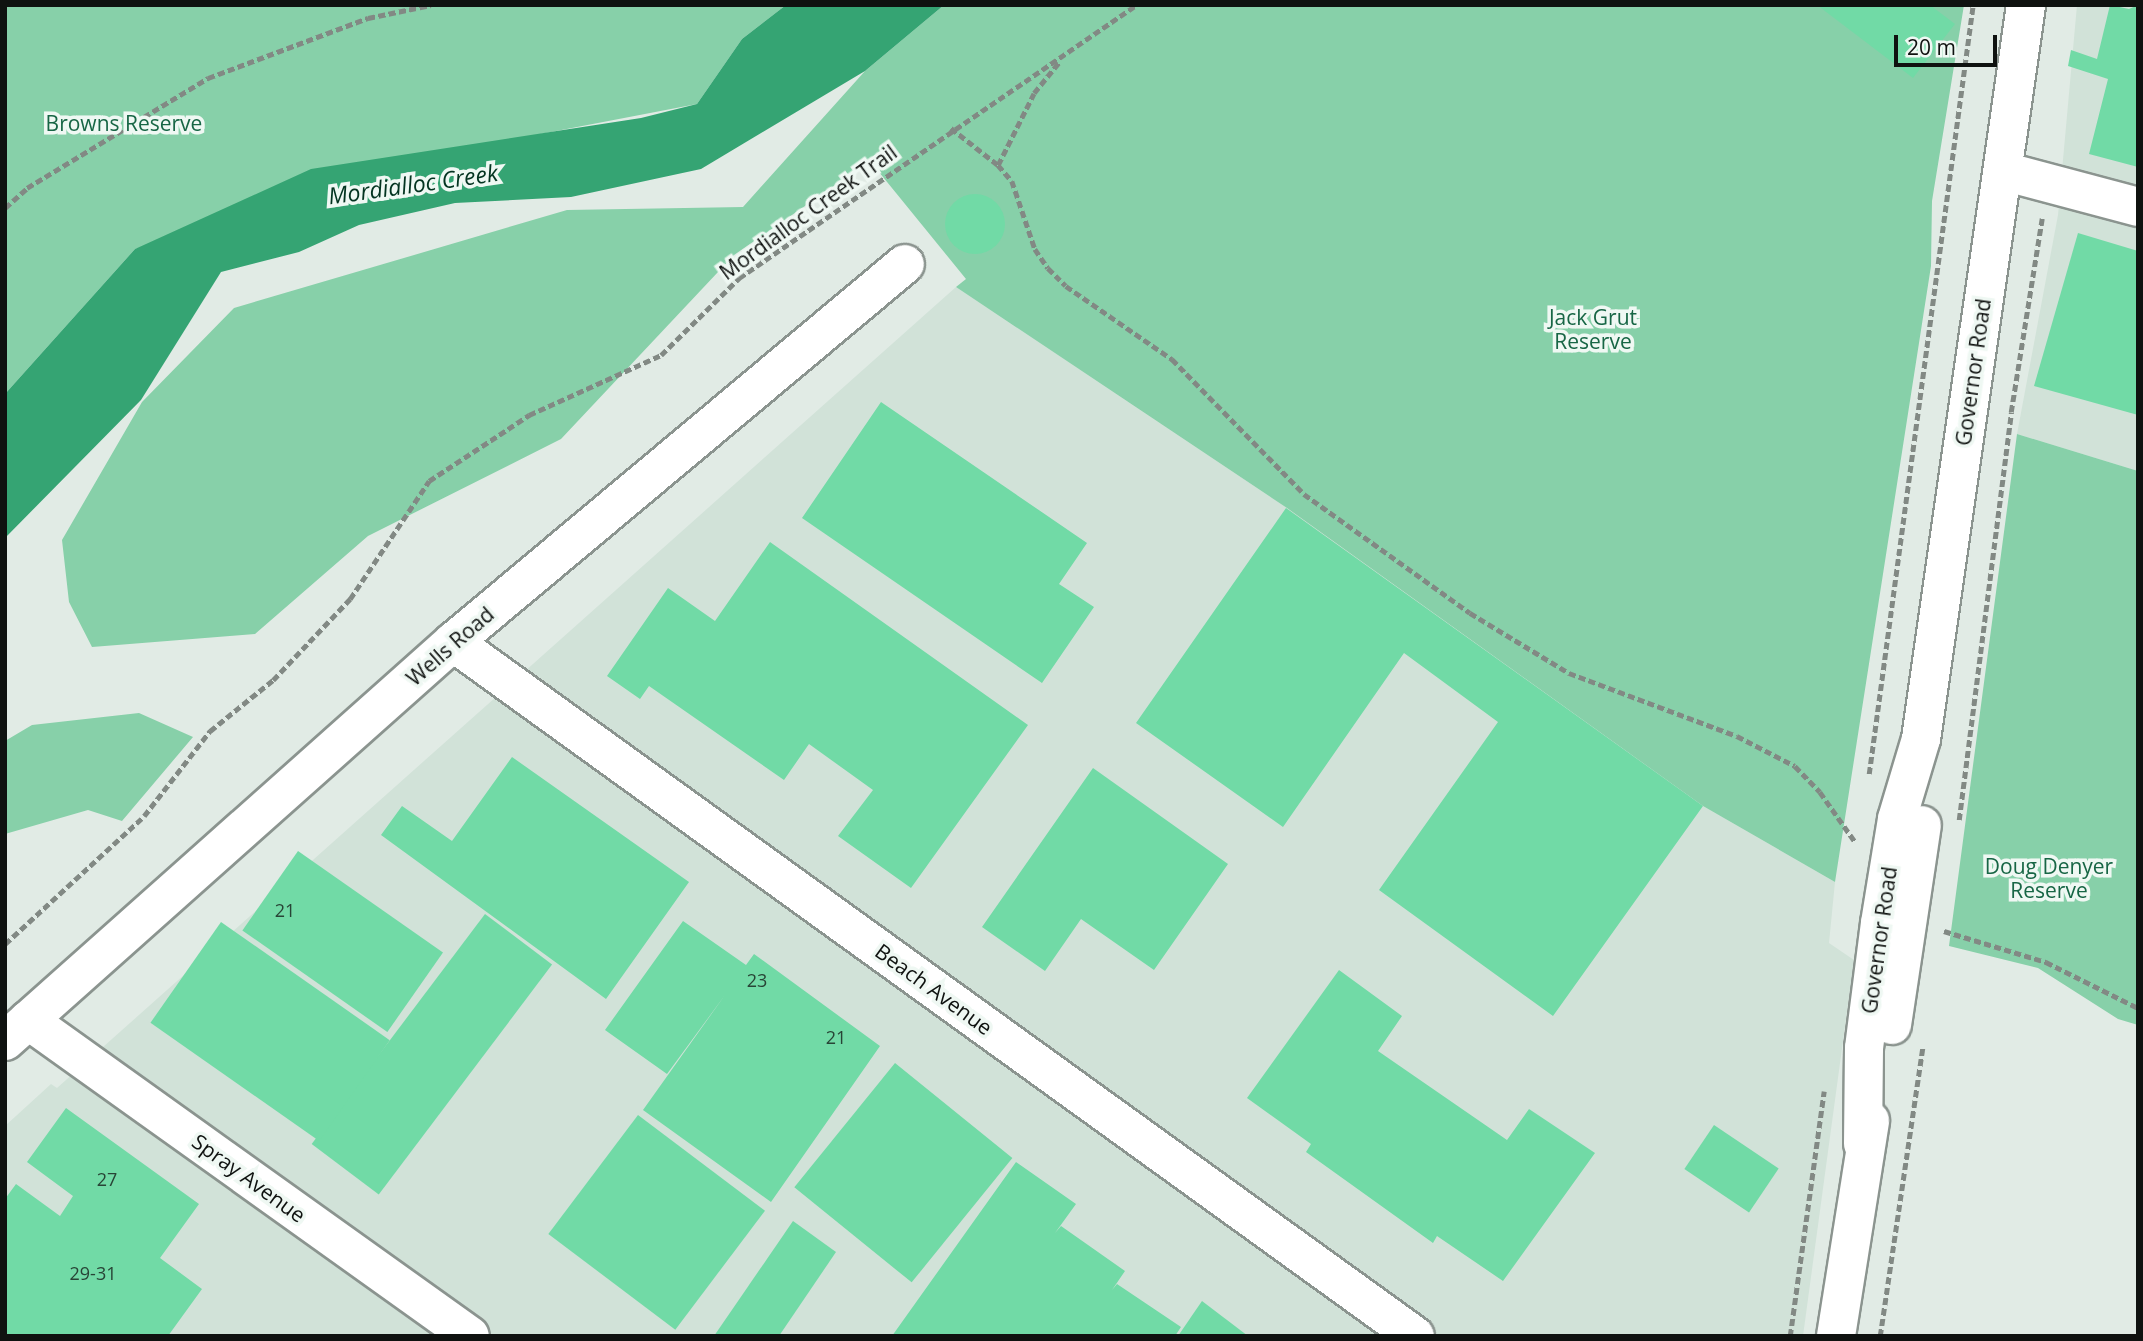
<!DOCTYPE html>
<style>
body{margin:0}
#map{position:relative;width:2143px;height:1341px;overflow:hidden;background:#e1ebe5;font-family:"Open Sans",sans-serif}
div>[style]{position:absolute}
.built>*{inset:0;background:#d1e2d8}
.green>*{inset:0;background:#87d0a9}
.water>*{inset:0;background:#35a473}
.building>*{inset:0;background:#71daa6;transform-origin:0 0}
.round{border-radius:50%}
.path>*{height:4.5px;margin-top:-2.25px;transform-origin:0;background:repeating-linear-gradient(90deg,#828984 0 7px,transparent 0 10.5px)}
.roads{filter:drop-shadow(2px 0 #8b948f) drop-shadow(-2px 0 #8b948f) drop-shadow(0 2px #8b948f) drop-shadow(0 -2px #8b948f)}
.minor>*{height:38px;margin:-19px;padding:0 19px;transform-origin:19px;border-radius:19px;background:#fff}
span{translate:-50% -50%;white-space:nowrap;text-align:center;line-height:1.15;-webkit-text-stroke:7px #eff8f3;paint-order:stroke}
.number-label{font-size:18px;color:#284436}
.number-label span{-webkit-text-stroke-width:0}
.park-label{font-size:21px;color:#176645}
.street-label{font-size:21px;color:#0f1210}
.water-label{font-size:23px;color:#033420;font-style:italic}
.frame{position:absolute;inset:0;border:7px solid #0f1210;pointer-events:none}
.scale{position:absolute;left:1894px;top:35px;width:103px;height:32px;box-sizing:border-box;border:4px solid #0f1210;border-top:0;padding-left:9px;font-size:21px;line-height:24px;white-space:nowrap;color:#0f1210;-webkit-text-stroke:5px #eff8f3;paint-order:stroke}
</style>
<div id="map">
<div class="built">
<div style="clip-path:polygon(2077px 5px,2138px 5px,2138px 471px,2017px 434px,2058px 215px)"></div>
<div style="clip-path:polygon(956px 287px,1287px 508px,1703px 806px,1835px 882px,1829px 943px,1854px 960px,1803px 1336px,5px 1336px,5px 1126px,51px 1084px,57px 1088px)"></div>
</div>
<div class="green">
<div style="clip-path:polygon(5px 5px,786px 5px,742px 39px,697px 104px,499px 142px,135px 249px,5px 394px)"></div>
<div style="clip-path:polygon(944px 5px,1964px 5px,1932px 201px,1931px 266px,1835px 882px,1703px 806px,1287px 508px,956px 287px,966px 279px,870px 161px,734px 255px,561px 439px,368px 536px,255px 634px,92px 647px,69px 602px,62px 540px,142px 402px,234px 308px,567px 210px,743px 207px,865px 71px)"></div>
<div style="clip-path:polygon(2017px 434px,2138px 471px,2138px 1025px,2118px 1019px,2038px 968px,1949px 946px)"></div>
<div style="clip-path:polygon(139px 713px,193px 737px,122px 821px,88px 810px,5px 834px,5px 741px,32px 725px)"></div>
</div>
<div class="water">
<div style="clip-path:polygon(786px 5px,944px 5px,865px 71px,701px 169px,571px 197px,455px 203px,359px 225px,299px 252px,221px 272px,141px 400px,5px 538px,5px 394px,135px 249px,311px 169px,641px 118px,697px 104px,742px 39px)"></div>
</div>
<div class="building">
<div style="clip-path:polygon(1817px 5px,1930px 5px,1955px 24px,1913px 78px)"></div>
<div style="clip-path:polygon(2110px 5px,2129px 9px,2138px 5px,2138px 167px,2089px 154px,2108px 79px,2068px 66px,2071px 50px,2097px 59px)"></div>
<div class="round" style="left:945px;top:194px;width:60px;height:60px"></div>
<div style="clip-path:polygon(2078px 233px,2138px 251px,2138px 415px,2034px 386px)"></div>
<div style="clip-path:polygon(881px 402px,1087px 543px,1059px 584px,1094px 607px,1042px 683px,802px 518px)"></div>
<div style="clip-path:polygon(1286px 508px,1703px 806px,1553px 1016px,1379px 890px,1498px 722px,1404px 653px,1283px 827px,1136px 723px)"></div>
<div style="clip-path:polygon(770px 542px,1028px 725px,911px 888px,838px 836px,873px 790px,809px 744px,784px 780px,649px 686px,640px 699px,607px 676px,668px 588px,715px 621px)"></div>
<div style="clip-path:polygon(512px 757px,689px 882px,606px 999px,381px 835px,402px 806px,452px 841px)"></div>
<div style="clip-path:polygon(1093px 768px,1228px 864px,1154px 970px,1081px 919px,1045px 971px,982px 927px)"></div>
<div style="left:298px;top:851px;width:177px;height:97px;rotate:35deg"></div>
<div style="left:485px;top:914px;width:84px;height:288px;rotate:37deg"></div>
<div style="clip-path:polygon(683px 921px,746px 965px,754px 954px,880px 1046px,771px 1202px,643px 1110px,725px 995px,667px 1074px,605px 1030px)"></div>
<div style="left:221px;top:922px;width:206px;height:123px;rotate:35deg"></div>
<div style="clip-path:polygon(1339px 970px,1402px 1016px,1378px 1051px,1507px 1140px,1529px 1109px,1595px 1153px,1503px 1281px,1437px 1236px,1433px 1243px,1306px 1152px,1311px 1144px,1247px 1098px)"></div>
<div style="left:895px;top:1063px;width:151px;height:160px;rotate:39deg"></div>
<div style="clip-path:polygon(66px 1108px,199px 1204px,160px 1258px,202px 1289px,168px 1336px,5px 1336px,5px 1199px,16px 1184px,60px 1216px,73px 1196px,27px 1162px)"></div>
<div style="left:638px;top:1115px;width:159px;height:149px;rotate:37deg"></div>
<div style="left:1714px;top:1125px;width:78px;height:53px;rotate:34deg"></div>
<div style="clip-path:polygon(1016px 1162px,1076px 1204px,1055px 1233px,1061px 1226px,1125px 1271px,1112px 1290px,1117px 1284px,1181px 1327px,1175px 1336px,892px 1336px)"></div>
<div style="clip-path:polygon(793px 1221px,836px 1252px,779px 1336px,714px 1336px)"></div>
<div style="clip-path:polygon(1202px 1301px,1248px 1336px,1178px 1336px)"></div>
</div>
<div class="path">
<div style="left:951px;top:128px;width:60px;rotate:38.2deg"></div>
<div style="left:998px;top:165px;width:80px;rotate:-63.4deg"></div>
<div style="left:1034px;top:93px;width:41px;rotate:-50.9deg"></div>
<div style="left:998px;top:165px;width:21px;rotate:49deg"></div>
<div style="left:1012px;top:181px;width:72px;rotate:71.3deg"></div>
<div style="left:1035px;top:249px;width:23px;rotate:56deg"></div>
<div style="left:1048px;top:268px;width:25px;rotate:45deg"></div>
<div style="left:1066px;top:286px;width:129px;rotate:34.6deg"></div>
<div style="left:1172px;top:359px;width:189px;rotate:45.6deg"></div>
<div style="left:1304px;top:494px;width:204px;rotate:35.6deg"></div>
<div style="left:1470px;top:613px;width:116px;rotate:31.2deg"></div>
<div style="left:1569px;top:673px;width:179px;rotate:20.6deg"></div>
<div style="left:1737px;top:736px;width:65px;rotate:27.3deg"></div>
<div style="left:1795px;top:766px;width:36px;rotate:46deg"></div>
<div style="left:1820px;top:792px;width:62px;rotate:54.8deg"></div>
<div style="left:5px;top:208px;width:30px;rotate:-42deg"></div>
<div style="left:27px;top:188px;width:212px;rotate:-31.3deg"></div>
<div style="left:208px;top:78px;width:171px;rotate:-20.6deg"></div>
<div style="left:368px;top:18px;width:64px;rotate:-11.7deg"></div>
<div style="left:1869px;top:774px;width:776px;rotate:-82.3deg"></div>
<div style="left:1959px;top:820px;width:411px;rotate:-82.7deg"></div>
<div style="left:2011px;top:412px;width:196px;rotate:-80.9deg"></div>
<div style="left:1944px;top:931px;width:107px;rotate:16.9deg"></div>
<div style="left:2046px;top:962px;width:103px;rotate:26.6deg"></div>
<div style="left:5px;top:944px;width:189px;rotate:-42.6deg"></div>
<div style="left:144px;top:816px;width:108px;rotate:-52.2deg"></div>
<div style="left:210px;top:731px;width:81px;rotate:-39deg"></div>
<div style="left:273px;top:680px;width:112px;rotate:-46.5deg"></div>
<div style="left:350px;top:599px;width:142px;rotate:-56.2deg"></div>
<div style="left:429px;top:481px;width:120px;rotate:-33.4deg"></div>
<div style="left:529px;top:415px;width:145px;rotate:-24.4deg"></div>
<div style="left:661px;top:355px;width:110px;rotate:-44.6deg"></div>
<div style="left:739px;top:278px;width:482px;rotate:-34.5deg"></div>
<div style="left:1790px;top:1336px;width:247px;rotate:-82.1deg"></div>
<div style="left:1880px;top:1336px;width:293px;rotate:-81.6deg"></div>
</div>
<div class="roads">
<div class="minor">
<div style="left:2003px;top:171px;width:140px;rotate:14.9deg"></div>
<div style="left:453px;top:642px;width:1186px;rotate:35.81deg"></div>
<div style="left:28px;top:1020px;width:543px;rotate:35.56deg"></div>
<div style="left:1892px;top:1025px;width:202px;rotate:-81.5deg"></div>
<div style="left:5px;top:1041px;width:600px;rotate:-41.69deg"></div>
<div style="left:453px;top:642px;width:589px;rotate:-39.91deg"></div>
<div style="left:1863px;top:1144px;width:96px;rotate:-89.4deg"></div>
<div style="left:1864px;top:1048px;width:126px;rotate:-82.7deg"></div>
<div style="left:1880px;top:923px;width:105px;rotate:-80.7deg"></div>
<div style="left:1897px;top:819px;width:84px;rotate:-73.3deg"></div>
<div style="left:1921px;top:739px;width:741px;rotate:-81.86deg"></div>
<div style="left:1836px;top:1336px;width:218px;rotate:-81deg"></div>
</div>
</div>
<div class="number-label">
<span style="left:285px;top:910px">21</span>
<span style="left:757px;top:980px">23</span>
<span style="left:836px;top:1037px">21</span>
<span style="left:107px;top:1179px">27</span>
<span style="left:93px;top:1273px">29-31</span>
</div>
<div class="park-label">
<span style="left:124px;top:123px">Browns Reserve</span>
<span style="left:1593px;top:329px">Jack Grut<br>Reserve</span>
<span style="left:2049px;top:878px">Doug Denyer<br>Reserve</span>
</div>
<div class="street-label">
<span style="left:808px;top:212px;rotate:-36deg">Mordialloc Creek Trail</span>
<span style="left:1973px;top:372px;rotate:-82deg">Governor Road</span>
<span style="left:450px;top:646px;rotate:-41deg">Wells Road</span>
<span style="left:1879px;top:940px;rotate:-82deg">Governor Road</span>
<span style="left:934px;top:989px;rotate:36deg">Beach Avenue</span>
<span style="left:249px;top:1178px;rotate:36deg">Spray Avenue</span>
</div>
<div class="water-label">
<span style="left:413px;top:184px;rotate:-8deg">Mordialloc Creek</span>
</div>
<div class="frame"></div>
<div class="scale">20 m</div>
</div>
